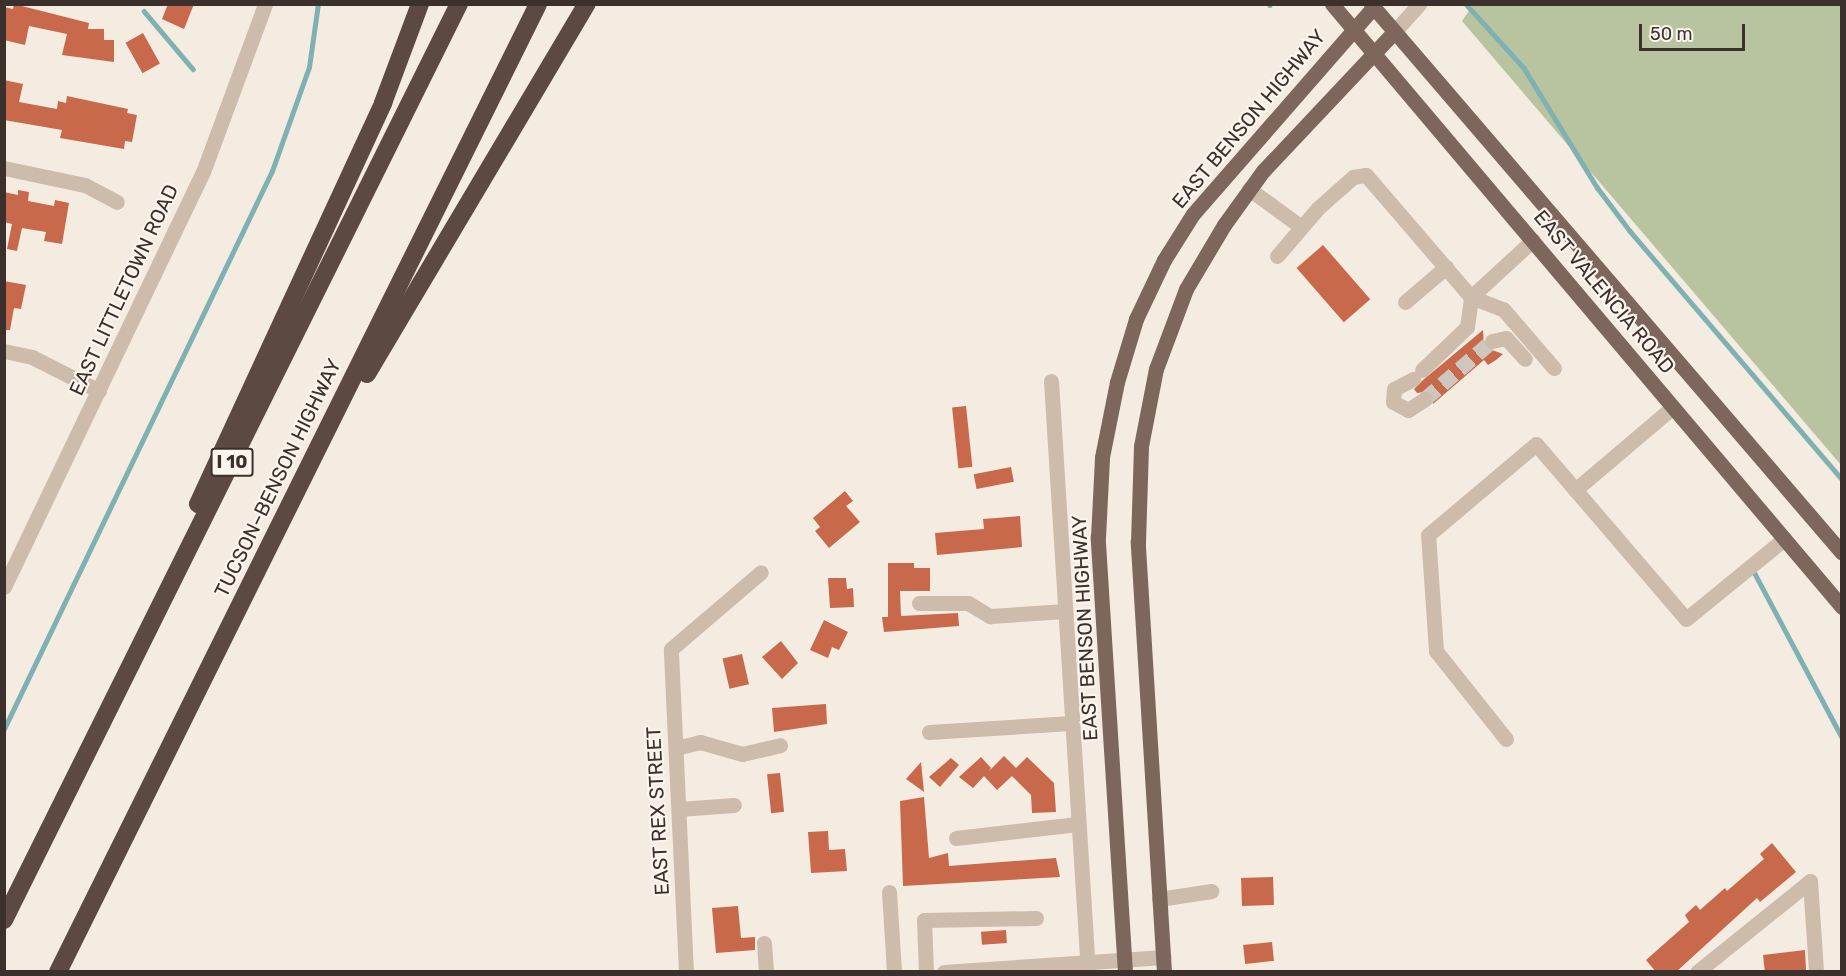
<!DOCTYPE html>
<meta charset="utf-8">
<style>
body{margin:0}
#map{position:relative;width:1846px;height:976px;overflow:hidden;background:#f4ebe1;font-family:Rubik,sans-serif}
div>[style]{position:absolute}
.green>*{inset:0;background:#b8c4a0}
.stream>*{height:4.5px;margin:-2.25px;padding:0 2.25px;transform-origin:2.25px;border-radius:2.25px;background:#7fb0b2}
.building>*{inset:0;background:#c8694b;transform-origin:0 0}
.minor-tunnel>*{height:15px;margin-top:-7.5px;transform-origin:0;background:repeating-linear-gradient(90deg,#cfc6bd 0 15px,transparent 0 23px)}
.minor>*{height:15px;margin:-7.5px;padding:0 7.5px;transform-origin:7.5px;border-radius:7.5px;background:#cdbbac}
.major>*{height:15px;margin:-7.5px;padding:0 7.5px;transform-origin:7.5px;border-radius:7.5px;background:#7d675c}
.highway>*{height:18px;margin:-9px;padding:0 9px;transform-origin:9px;border-radius:9px;background:#5c4a42}
span{translate:-50% -50%;white-space:nowrap;text-align:center;line-height:1.15;-webkit-text-stroke:4.5px #fbf5ee;paint-order:stroke}
.shield-label span{padding:2px 4px;background:#fbf5ee;border:2px solid;border-radius:4px;-webkit-text-stroke-width:0}
.shield-label{font-size:18px;color:#3b302b;font-weight:700}
.street-label{font-size:20px;color:#3b302b}
.frame{position:absolute;inset:0;border:6px solid #3b302b;pointer-events:none}
.scale{position:absolute;left:1639px;top:24px;width:106px;height:27px;box-sizing:border-box;border:3px solid #3b302b;border-top:0;padding-left:8px;font-size:18px;line-height:21px;white-space:nowrap;color:#3b302b;-webkit-text-stroke:4px #fbf5ee;paint-order:stroke}
</style>
<div id="map">
<div class="green">
<div style="clip-path:polygon(1473px 5px,1841px 5px,1841px 465px,1462px 21px)"></div>
</div>
<div class="stream">
<div style="left:1270px;top:4px;width:1px;rotate:90deg"></div>
<div style="left:1466px;top:4px;width:86px;rotate:47.8deg"></div>
<div style="left:1524px;top:68px;width:140px;rotate:58.5deg"></div>
<div style="left:1597px;top:187px;width:55px;rotate:53.1deg"></div>
<div style="left:1630px;top:231px;width:326px;rotate:49.5deg"></div>
<div style="left:144px;top:11px;width:76px;rotate:49.8deg"></div>
<div style="left:1752px;top:568px;width:191px;rotate:62deg"></div>
<div style="left:4px;top:729px;width:619px;rotate:-64.35deg"></div>
<div style="left:272px;top:171px;width:110px;rotate:-70.4deg"></div>
<div style="left:309px;top:67px;width:64px;rotate:-81.9deg"></div>
</div>
<div class="building">
<div style="clip-path:polygon(14px 4px,89px 23px,88px 29px,104px 29px,104px 40px,114px 40px,114px 62px,62px 55px,67px 34px,29px 26px,25px 45px,4px 40px,4px 7px,13px 9px)"></div>
<div style="clip-path:polygon(168px 4px,194px 4px,184px 29px,162px 19px)"></div>
<div style="left:143px;top:33px;width:35px;height:20px;rotate:61deg"></div>
<div style="clip-path:polygon(4px 80px,23px 84px,19px 102px,57px 109px,58px 101px,66px 103px,67px 96px,128px 109px,127px 113px,137px 115px,132px 142px,125px 141px,124px 149px,60px 138px,62px 130px,4px 120px)"></div>
<div style="clip-path:polygon(18px 190px,29px 192px,28px 201px,54px 206px,55px 200px,69px 203px,62px 244px,44px 241px,46px 232px,22px 228px,17px 251px,7px 249px,12px 224px,4px 222px,4px 192px,18px 195px)"></div>
<div style="left:1323px;top:245px;width:72px;height:35px;rotate:49deg"></div>
<div style="clip-path:polygon(4px 281px,26px 285px,21px 309px,14px 308px,10px 330px,4px 330px)"></div>
<div style="clip-path:polygon(1483px 330px,1484px 347px,1503px 354px,1496px 360px,1488px 365px,1484px 360px,1433px 404px,1430px 391px,1417px 393px,1414px 389px,1423px 380px)"></div>
<div style="left:966px;top:406px;width:61px;height:14px;rotate:84deg"></div>
<div style="left:1011px;top:467px;width:15px;height:38px;rotate:79deg"></div>
<div style="clip-path:polygon(845px 491px,853px 501px,846px 506px,860px 522px,829px 548px,815px 531px,820px 527px,813px 518px)"></div>
<div style="clip-path:polygon(1020px 516px,1022px 547px,937px 555px,935px 533px,984px 529px,983px 519px)"></div>
<div style="clip-path:polygon(888px 563px,914px 563px,914px 568px,930px 568px,930px 591px,900px 591px,901px 616px,958px 613px,959px 626px,884px 632px,882px 617px,888px 617px)"></div>
<div style="clip-path:polygon(828px 578px,846px 578px,847px 589px,853px 588px,854px 607px,830px 608px)"></div>
<div style="clip-path:polygon(824px 620px,848px 632px,839px 650px,832px 647px,828px 658px,810px 650px)"></div>
<div style="clip-path:polygon(781px 641px,798px 663px,782px 679px,762px 657px)"></div>
<div style="left:742px;top:654px;width:31px;height:20px;rotate:77deg"></div>
<div style="clip-path:polygon(826px 704px,827px 724px,774px 732px,772px 708px)"></div>
<div style="clip-path:polygon(1004px 756px,1016px 768px,1027px 757px,1054px 783px,1056px 812px,1032px 813px,1031px 795px,1012px 776px,997px 790px,984px 776px,973px 788px,959px 777px,981px 757px,991px 768px,989px 771px)"></div>
<div style="clip-path:polygon(951px 758px,959px 765px,940px 787px,929px 777px)"></div>
<div style="clip-path:polygon(921px 762px,924px 792px,906px 779px)"></div>
<div style="left:780px;top:773px;width:39px;height:13px;rotate:84deg"></div>
<div style="clip-path:polygon(924px 797px,929px 858px,948px 853px,949px 866px,1056px 858px,1060px 877px,903px 886px,900px 801px)"></div>
<div style="clip-path:polygon(828px 831px,829px 850px,845px 849px,847px 871px,811px 873px,808px 832px)"></div>
<div style="clip-path:polygon(1772px 843px,1796px 872px,1760px 902px,1757px 898px,1676px 972px,1656px 972px,1646px 960px,1689px 922px,1685px 915px,1696px 905px,1700px 910px,1725px 888px,1727px 891px,1764px 859px,1760px 854px)"></div>
<div style="left:1273px;top:877px;width:28px;height:32px;rotate:88deg"></div>
<div style="clip-path:polygon(738px 906px,741px 938px,755px 937px,755px 950px,716px 953px,712px 908px)"></div>
<div style="left:1006px;top:930px;width:13px;height:25px;rotate:86deg"></div>
<div style="left:1272px;top:942px;width:19px;height:29px;rotate:84deg"></div>
<div style="clip-path:polygon(1805px 950px,1806px 970px,1765px 972px,1763px 955px)"></div>
</div>
<div class="minor-tunnel">
<div style="left:1425px;top:399px;width:89px;rotate:-40.9deg"></div>
</div>
<div class="minor">
<div style="left:1394px;top:32px;width:38px;rotate:-48deg"></div>
<div style="left:4px;top:168px;width:83px;rotate:11.9deg"></div>
<div style="left:85px;top:185px;width:36px;rotate:28deg"></div>
<div style="left:1249px;top:189px;width:63px;rotate:36deg"></div>
<div style="left:1277px;top:256px;width:63px;rotate:-49.5deg"></div>
<div style="left:1318px;top:208px;width:47px;rotate:-41.5deg"></div>
<div style="left:1353px;top:177px;width:13px;rotate:-9deg"></div>
<div style="left:1366px;top:175px;width:161px;rotate:49.3deg"></div>
<div style="left:1471px;top:297px;width:34px;rotate:21deg"></div>
<div style="left:1503px;top:309px;width:78px;rotate:49.2deg"></div>
<div style="left:1405px;top:302px;width:54px;rotate:-40.5deg"></div>
<div style="left:1492px;top:341px;width:14px;rotate:-12deg"></div>
<div style="left:1506px;top:338px;width:28px;rotate:48deg"></div>
<div style="left:4px;top:351px;width:29px;rotate:12deg"></div>
<div style="left:32px;top:357px;width:75px;rotate:26.9deg"></div>
<div style="left:1422px;top:370px;width:62px;rotate:-43.7deg"></div>
<div style="left:1467px;top:327px;width:30px;rotate:-82deg"></div>
<div style="left:1471px;top:297px;width:84px;rotate:-42.6deg"></div>
<div style="left:1413px;top:379px;width:21px;rotate:152deg"></div>
<div style="left:1394px;top:389px;width:13px;rotate:94deg"></div>
<div style="left:1393px;top:402px;width:17px;rotate:28deg"></div>
<div style="left:1408px;top:410px;width:20px;rotate:-33deg"></div>
<div style="left:1051px;top:381px;width:592px;rotate:86.42deg"></div>
<div style="left:1575px;top:490px;width:128px;rotate:-40.3deg"></div>
<div style="left:4px;top:587px;width:460px;rotate:-64.4deg"></div>
<div style="left:203px;top:172px;width:179px;rotate:-69.7deg"></div>
<div style="left:919px;top:603px;width:49px"></div>
<div style="left:968px;top:603px;width:26px;rotate:31deg"></div>
<div style="left:990px;top:616px;width:75px;rotate:-3.8deg"></div>
<div style="left:929px;top:732px;width:142px;rotate:-3.6deg"></div>
<div style="left:1506px;top:739px;width:112px;rotate:-128.5deg"></div>
<div style="left:1436px;top:651px;width:116px;rotate:-93.9deg"></div>
<div style="left:1428px;top:535px;width:141px;rotate:-40.1deg"></div>
<div style="left:1536px;top:444px;width:230px;rotate:49.4deg"></div>
<div style="left:1686px;top:619px;width:127px;rotate:-39.2deg"></div>
<div style="left:676px;top:748px;width:25px;rotate:-14deg"></div>
<div style="left:700px;top:742px;width:44px;rotate:15.9deg"></div>
<div style="left:742px;top:754px;width:39px;rotate:-13deg"></div>
<div style="left:679px;top:809px;width:55px;rotate:-4.2deg"></div>
<div style="left:956px;top:838px;width:122px;rotate:-6.6deg"></div>
<div style="left:1810px;top:881px;width:91px;rotate:86.2deg"></div>
<div style="left:889px;top:892px;width:80px;rotate:86.4deg"></div>
<div style="left:1159px;top:899px;width:53px;rotate:-8.7deg"></div>
<div style="left:764px;top:943px;width:29px;rotate:86deg"></div>
<div style="left:686px;top:972px;width:323px;rotate:-92.7deg"></div>
<div style="left:671px;top:649px;width:118px;rotate:-40.5deg"></div>
<div style="left:926px;top:972px;width:52px;rotate:-92.2deg"></div>
<div style="left:924px;top:920px;width:112px;rotate:-1deg"></div>
<div style="left:944px;top:972px;width:220px;rotate:-3.9deg"></div>
<div style="left:1697px;top:972px;width:145px;rotate:-38.8deg"></div>
</div>
<div class="major">
<div style="left:1332px;top:4px;width:790px;rotate:49.78deg"></div>
<div style="left:1371px;top:4px;width:723px;rotate:49.37deg"></div>
<div style="left:1125px;top:972px;width:436px;rotate:-93.6deg"></div>
<div style="left:1098px;top:537px;width:80px;rotate:-87.1deg"></div>
<div style="left:1102px;top:457px;width:76px;rotate:-78.7deg"></div>
<div style="left:1117px;top:382px;width:66px;rotate:-73.2deg"></div>
<div style="left:1136px;top:319px;width:65px;rotate:-64.6deg"></div>
<div style="left:1164px;top:260px;width:54px;rotate:-57.8deg"></div>
<div style="left:1193px;top:214px;width:274px;rotate:-48.9deg"></div>
<div style="left:1164px;top:972px;width:431px;rotate:-93.5deg"></div>
<div style="left:1138px;top:542px;width:96px;rotate:-88.2deg"></div>
<div style="left:1141px;top:446px;width:78px;rotate:-79deg"></div>
<div style="left:1156px;top:369px;width:85px;rotate:-69.4deg"></div>
<div style="left:1186px;top:289px;width:74px;rotate:-59.3deg"></div>
<div style="left:1224px;top:225px;width:67px;rotate:-54.2deg"></div>
<div style="left:1263px;top:171px;width:191px;rotate:-46.7deg"></div>
</div>
<div class="highway">
<div style="left:367px;top:374px;width:430px;rotate:-59.3deg"></div>
<div style="left:198px;top:504px;width:442px;rotate:-65.2deg"></div>
<div style="left:383px;top:103px;width:106px;rotate:-69.5deg"></div>
<div style="left:4px;top:920px;width:1023px;rotate:-63.59deg"></div>
<div style="left:58px;top:972px;width:1080px;rotate:-63.62deg"></div>
</div>
<div class="shield-label">
<span style="left:232px;top:462px">I 10</span>
</div>
<div class="street-label">
<span style="left:1249px;top:119px;rotate:-50deg">EAST BENSON HIGHWAY</span>
<span style="left:124px;top:290px;rotate:-65deg">EAST LITTLETOWN ROAD</span>
<span style="left:1604px;top:292px;rotate:50deg">EAST VALENCIA ROAD</span>
<span style="left:278px;top:478px;rotate:-64deg">TUCSON–BENSON HIGHWAY</span>
<span style="left:1085px;top:628px;rotate:-93deg">EAST BENSON HIGHWAY</span>
<span style="left:658px;top:811px;rotate:-93deg">EAST REX STREET</span>
</div>
<div class="frame"></div>
<div class="scale">50 m</div>
</div>
